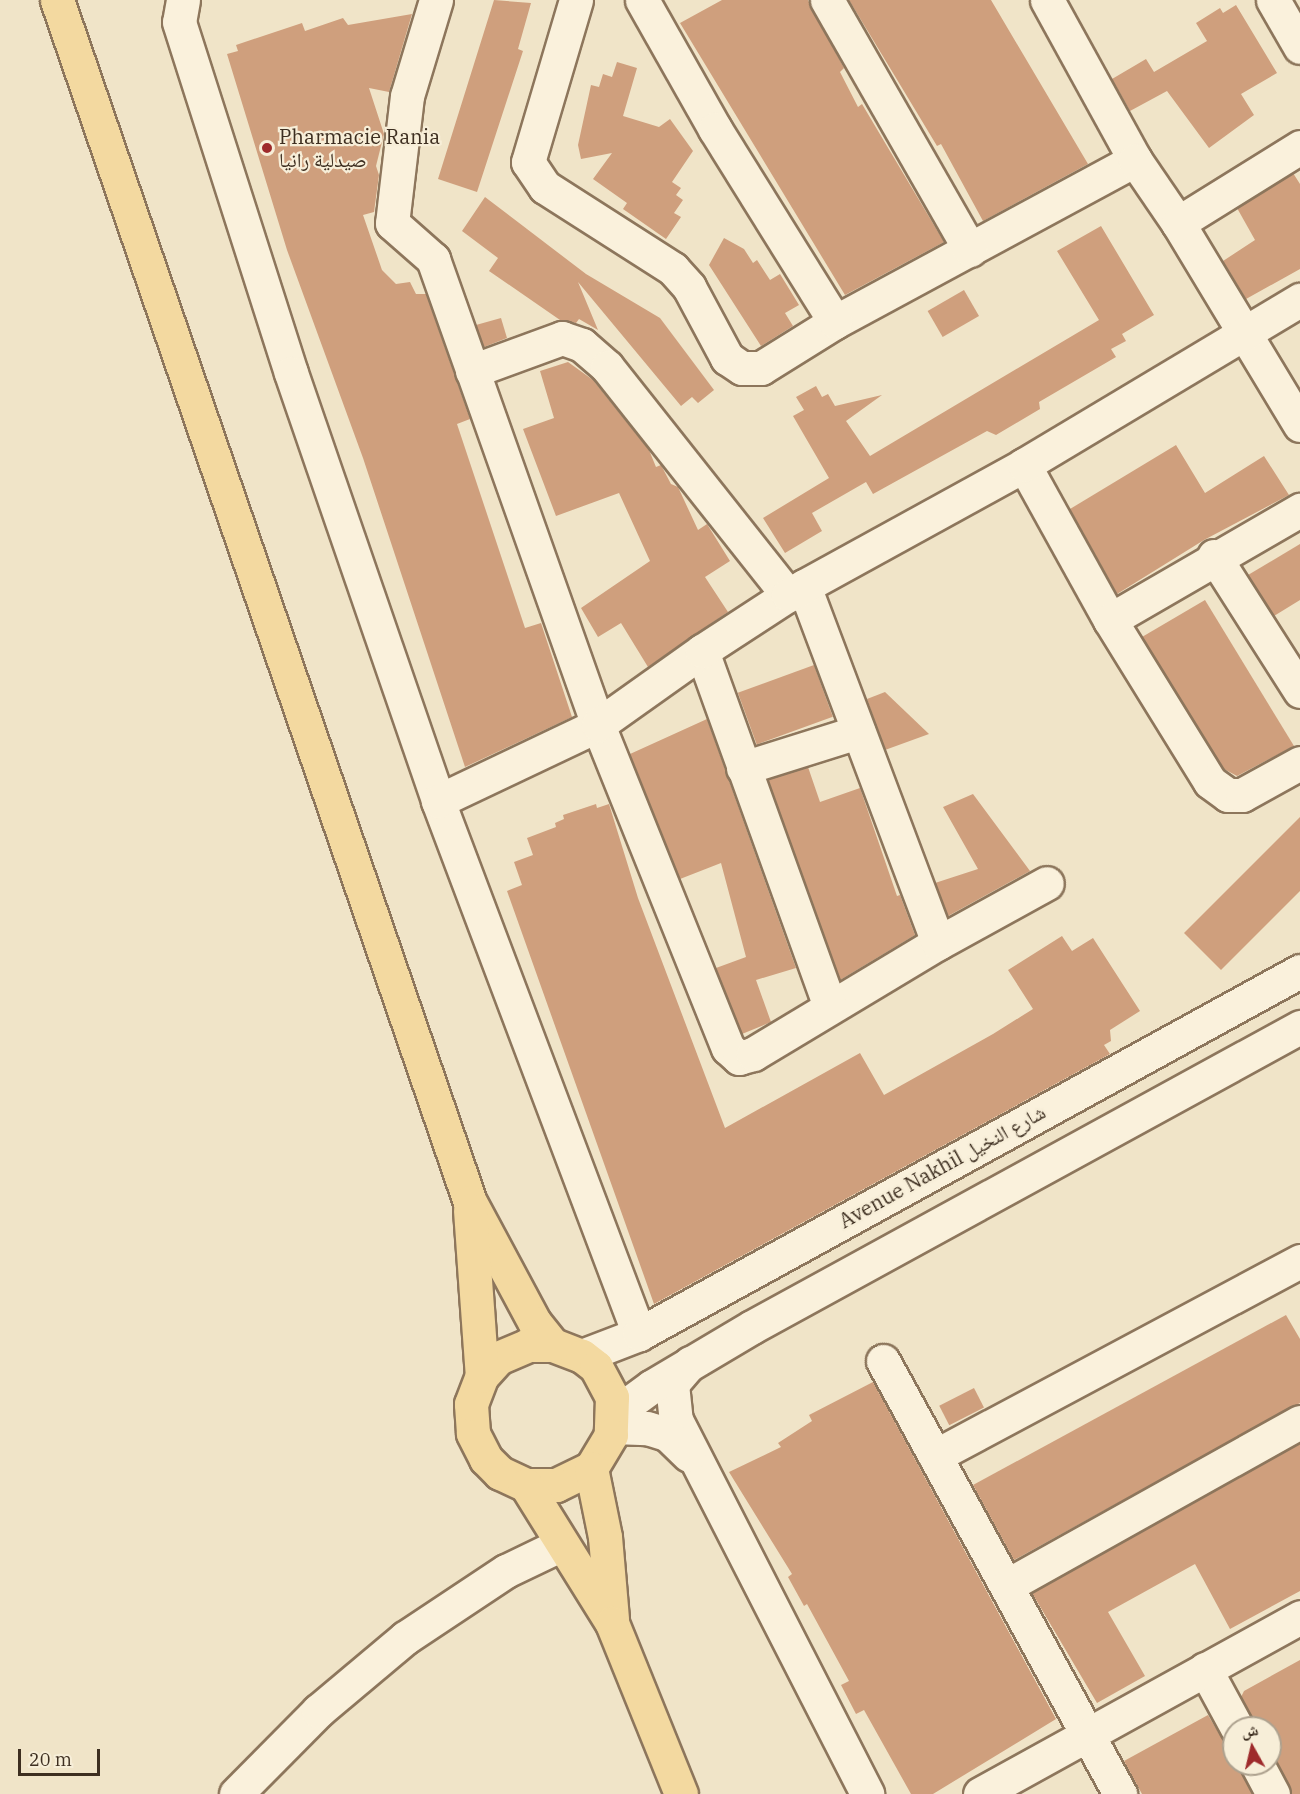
<!DOCTYPE html>
<meta charset="utf-8">
<style>
body{margin:0}
#map{position:relative;width:1300px;height:1794px;overflow:hidden;background:#f0e4c8;font-family:"IBM Plex Serif","Noto Naskh Arabic",serif}
div>[style]{position:absolute}
.building>*{inset:0;background:#cf9f7d;transform-origin:0 0}
.roads{filter:drop-shadow(2px 0 #8d765c) drop-shadow(-2px 0 #8d765c) drop-shadow(0 2px #8d765c) drop-shadow(0 -2px #8d765c)}
.minor>*{height:33px;margin:-16.5px;padding:0 16.5px;transform-origin:16.5px;border-radius:16.5px;background:#faf1dc}
.major>*{height:33px;margin:-16.5px;padding:0 16.5px;transform-origin:16.5px;border-radius:16.5px;background:#f3d9a0}
.dots>*{width:16px;height:16px;translate:-50% -50%;box-sizing:border-box;border:3px solid #f7eed8;border-radius:50%}
span{translate:-50% -50%;white-space:nowrap;text-align:center;line-height:1.15;-webkit-text-stroke:4.5px #f7eed8;paint-order:stroke}
.poi-label{font-size:20px;color:#3d2e20}
.left{translate:0 -50%;text-align:left}
.street-label{font-size:20px;color:#3d2e20}
.north{position:absolute;left:1222px;top:1716px;width:60px;height:60px;box-sizing:border-box;background:#f7eed8;border:2px solid #ada18e;border-radius:50%;rotate:352deg;font-size:16px;font-weight:700;line-height:24px;text-align:center;color:#3d2e20}
.north::after{content:'';display:block;margin:auto;width:21px;height:27px;background:#9e2a2b;clip-path:polygon(50% 0,100% 100%,50% 72%,0 100%)}
.scale{position:absolute;left:18px;top:1749px;width:82px;height:27px;box-sizing:border-box;border:3px solid #3d2e20;border-top:0;padding-left:8px;font-size:18px;line-height:21px;white-space:nowrap;color:#3d2e20;-webkit-text-stroke:4px #f7eed8;paint-order:stroke}
</style>
<div id="map">
<div class="building">
<div style="clip-path:polygon(494px 0,531px 3px,518px 49px,523px 51px,477px 192px,438px 179px)"></div>
<div style="clip-path:polygon(722px 0,808px 0,844px 68px,840px 72px,858px 107px,862px 104px,944px 242px,845px 295px,680px 23px)"></div>
<div style="clip-path:polygon(849px 0,991px 0,1088px 164px,983px 221px,941px 144px,937px 146px)"></div>
<div style="clip-path:polygon(1236px 5px,1277px 73px,1241px 94px,1254px 115px,1209px 148px,1167px 91px,1130px 111px,1112px 79px,1146px 59px,1154px 72px,1207px 41px,1196px 23px,1220px 8px,1223px 13px)"></div>
<div style="clip-path:polygon(412px 14px,389px 92px,369px 88px,384px 134px,376px 166px,379px 175px,374px 212px,363px 215px,382px 270px,396px 284px,410px 282px,416px 294px,426px 294px,470px 419px,457px 424px,525px 628px,541px 623px,572px 717px,465px 767px,363px 458px,287px 250px,227px 54px,238px 51px,236px 45px,302px 23px,305px 31px,343px 18px,348px 25px)"></div>
<div style="clip-path:polygon(617px 62px,637px 68px,623px 116px,659px 127px,670px 119px,693px 151px,672px 182px,681px 188px,676px 195px,683px 200px,674px 213px,681px 217px,666px 239px,623px 209px,627px 203px,593px 179px,612px 153px,581px 159px,578px 145px,591px 85px,599px 87px,603px 74px,612px 77px)"></div>
<div style="clip-path:polygon(1293px 173px,1300px 184px,1300px 269px,1246px 299px,1223px 261px,1255px 240px,1237px 208px)"></div>
<div style="clip-path:polygon(485px 197px,586px 274px,660px 318px,714px 390px,698px 403px,692px 397px,681px 406px,578px 282px,598px 330px,579px 319px,576px 323px,560px 320px,489px 271px,498px 258px,462px 231px)"></div>
<div style="clip-path:polygon(1101px 226px,1154px 315px,1122px 334px,1126px 341px,1111px 349px,1116px 357px,1039px 402px,1040px 409px,996px 435px,987px 431px,873px 494px,866px 482px,812px 513px,822px 531px,785px 553px,763px 518px,829px 478px,793px 416px,804px 410px,796px 397px,816px 386px,822px 397px,828px 394px,835px 406px,882px 395px,846px 421px,870px 456px,1099px 320px,1057px 251px)"></div>
<div style="clip-path:polygon(724px 238px,744px 249px,753px 263px,757px 260px,770px 280px,780px 274px,799px 305px,785px 313px,793px 326px,761px 346px,709px 265px)"></div>
<div style="left:964px;top:290px;width:30px;height:42px;rotate:60deg"></div>
<div style="clip-path:polygon(501px 318px,507px 338px,484px 347px,476px 325px)"></div>
<div style="clip-path:polygon(568px 362px,593px 380px,649px 450px,656px 467px,661px 465px,671px 484px,678px 487px,698px 530px,707px 524px,730px 561px,705px 577px,728px 612px,648px 667px,621px 623px,598px 637px,581px 608px,650px 561px,619px 493px,556px 516px,523px 429px,554px 418px,540px 371px)"></div>
<div style="clip-path:polygon(1176px 445px,1205px 493px,1264px 456px,1289px 495px,1204px 540px,1117px 594px,1070px 509px)"></div>
<div style="clip-path:polygon(1300px 544px,1300px 600px,1274px 616px,1248px 575px)"></div>
<div style="clip-path:polygon(1205px 600px,1294px 746px,1237px 776px,1224px 769px,1142px 637px)"></div>
<div style="left:814px;top:665px;width:55px;height:81px;rotate:70deg"></div>
<div style="clip-path:polygon(885px 692px,929px 734px,885px 750px,867px 699px)"></div>
<div style="clip-path:polygon(707px 719px,796px 968px,756px 980px,771px 1022px,742px 1034px,716px 968px,746px 957px,721px 863px,680px 879px,630px 754px)"></div>
<div style="clip-path:polygon(808px 767px,820px 802px,860px 788px,897px 896px,900px 895px,915px 935px,840px 980px,768px 780px)"></div>
<div style="clip-path:polygon(973px 794px,1030px 871px,948px 916px,935px 883px,978px 869px,943px 807px)"></div>
<div style="clip-path:polygon(596px 804px,597px 808px,609px 804px,638px 898px,725px 1128px,860px 1053px,884px 1095px,993px 1034px,1033px 1009px,1008px 970px,1062px 936px,1072px 951px,1093px 938px,1140px 1011px,1110px 1030px,1111px 1041px,1104px 1045px,1110px 1054px,654px 1304px,507px 891px,522px 885px,514px 862px,533px 855px,527px 838px,556px 827px,555px 823px,564px 819px,563px 815px)"></div>
<div style="clip-path:polygon(1300px 817px,1300px 891px,1221px 970px,1184px 933px)"></div>
<div style="clip-path:polygon(1286px 1315px,1300px 1339px,1300px 1403px,1014px 1560px,973px 1485px)"></div>
<div style="clip-path:polygon(873px 1382px,1056px 1719px,933px 1794px,911px 1794px,864px 1710px,856px 1714px,841px 1685px,849px 1681px,807px 1604px,804px 1606px,788px 1577px,792px 1574px,729px 1472px,781px 1447px,778px 1443px,812px 1421px,809px 1415px)"></div>
<div style="left:974px;top:1388px;width:22px;height:39px;rotate:63deg"></div>
<div style="clip-path:polygon(1300px 1443px,1300px 1591px,1230px 1629px,1195px 1564px,1108px 1612px,1145px 1676px,1097px 1703px,1032px 1593px)"></div>
<div style="clip-path:polygon(1300px 1660px,1300px 1794px,1292px 1794px,1270px 1751px,1270px 1728px,1256px 1728px,1241px 1697px,1244px 1691px)"></div>
<div style="clip-path:polygon(1208px 1715px,1221px 1737px,1234px 1746px,1234px 1764px,1238px 1764px,1252px 1794px,1142px 1794px,1124px 1761px)"></div>
</div>
<div class="roads">
<div class="minor">
<div style="left:183px;top:0;width:22px;rotate:100deg"></div>
<div style="left:179px;top:22px;width:368px;rotate:72.3deg"></div>
<div style="left:291px;top:373px;width:453px;rotate:71deg"></div>
<div style="left:438px;top:801px;width:570px;rotate:69.34deg"></div>
<div style="left:436px;top:0;width:100px;rotate:106.8deg"></div>
<div style="left:407px;top:96px;width:128px;rotate:96.7deg"></div>
<div style="left:392px;top:223px;width:55px;rotate:41.3deg"></div>
<div style="left:433px;top:259px;width:494px;rotate:70.5deg"></div>
<div style="left:598px;top:725px;width:348px;rotate:68.1deg"></div>
<div style="left:728px;top:1048px;width:15px;rotate:42deg"></div>
<div style="left:739px;top:1058px;width:15px;rotate:-16deg"></div>
<div style="left:753px;top:1054px;width:216px;rotate:-31deg"></div>
<div style="left:938px;top:943px;width:124px;rotate:-28.8deg"></div>
<div style="left:576px;top:0;width:169px;rotate:106.5deg"></div>
<div style="left:528px;top:162px;width:30px;rotate:56deg"></div>
<div style="left:545px;top:187px;width:152px;rotate:32.6deg"></div>
<div style="left:673px;top:269px;width:24px;rotate:48deg"></div>
<div style="left:689px;top:287px;width:81px;rotate:61.8deg"></div>
<div style="left:727px;top:358px;width:18px;rotate:34deg"></div>
<div style="left:742px;top:368px;width:19px"></div>
<div style="left:761px;top:368px;width:87px;rotate:-31.9deg"></div>
<div style="left:835px;top:322px;width:341px;rotate:-28.4deg"></div>
<div style="left:642px;top:0;width:148px;rotate:60.5deg"></div>
<div style="left:715px;top:129px;width:227px;rotate:58.1deg"></div>
<div style="left:827px;top:0;width:288px;rotate:60.2deg"></div>
<div style="left:1047px;top:0;width:183px;rotate:61.2deg"></div>
<div style="left:1135px;top:160px;width:76px;rotate:55.7deg"></div>
<div style="left:1178px;top:223px;width:236px;rotate:58.9deg"></div>
<div style="left:1273px;top:0;width:54px;rotate:60.1deg"></div>
<div style="left:1178px;top:223px;width:144px;rotate:-31.9deg"></div>
<div style="left:472px;top:371px;width:96px;rotate:-20.1deg"></div>
<div style="left:562px;top:338px;width:21px;rotate:19deg"></div>
<div style="left:582px;top:345px;width:33px;rotate:41deg"></div>
<div style="left:607px;top:367px;width:291px;rotate:51.6deg"></div>
<div style="left:1024px;top:465px;width:177px;rotate:61deg"></div>
<div style="left:1110px;top:620px;width:190px;rotate:58.3deg"></div>
<div style="left:1210px;top:782px;width:22px;rotate:36deg"></div>
<div style="left:1228px;top:795px;width:14px"></div>
<div style="left:1242px;top:795px;width:66px;rotate:-28.9deg"></div>
<div style="left:1214px;top:556px;width:160px;rotate:57.5deg"></div>
<div style="left:804px;top:586px;width:381px;rotate:69.4deg"></div>
<div style="left:1110px;top:620px;width:220px;rotate:-30.1deg"></div>
<div style="left:702px;top:651px;width:378px;rotate:70.2deg"></div>
<div style="left:743px;top:768px;width:121px;rotate:-17.4deg"></div>
<div style="left:438px;top:801px;width:177px;rotate:-25.4deg"></div>
<div style="left:598px;top:725px;width:128px;rotate:-35.4deg"></div>
<div style="left:702px;top:651px;width:103px;rotate:-33.1deg"></div>
<div style="left:788px;top:595px;width:269px;rotate:-28.8deg"></div>
<div style="left:1024px;top:465px;width:322px;rotate:-30.9deg"></div>
<div style="left:582px;top:1356px;width:61px;rotate:-21.1deg"></div>
<div style="left:639px;top:1334px;width:754px;rotate:-28.77deg"></div>
<div style="left:883px;top:1361px;width:494px;rotate:61.3deg"></div>
<div style="left:690px;top:1363px;width:28px;rotate:131deg"></div>
<div style="left:672px;top:1384px;width:36px;rotate:84deg"></div>
<div style="left:676px;top:1420px;width:420px;rotate:62.9deg"></div>
<div style="left:614px;top:1414px;width:46px;rotate:-36.1deg"></div>
<div style="left:651px;top:1387px;width:117px;rotate:-30.7deg"></div>
<div style="left:752px;top:1327px;width:625px;rotate:-28.7deg"></div>
<div style="left:613px;top:1427px;width:34px;rotate:2deg"></div>
<div style="left:647px;top:1428px;width:21px;rotate:17deg"></div>
<div style="left:667px;top:1434px;width:30px;rotate:44deg"></div>
<div style="left:935px;top:1456px;width:414px;rotate:-28.1deg"></div>
<div style="left:1008px;top:1585px;width:334px;rotate:-29.2deg"></div>
<div style="left:1205px;top:1669px;width:67px;rotate:61.5deg"></div>
<div style="left:1257px;top:1764px;width:34px;rotate:62deg"></div>
<div style="left:236px;top:1794px;width:117px;rotate:-45.3deg"></div>
<div style="left:318px;top:1711px;width:114px;rotate:-40deg"></div>
<div style="left:405px;top:1638px;width:121px;rotate:-33.6deg"></div>
<div style="left:506px;top:1571px;width:62px;rotate:-25.7deg"></div>
<div style="left:980px;top:1794px;width:366px;rotate:-28.9deg"></div>
</div>
<div class="major">
<div style="left:57px;top:0;width:1271px;rotate:71.04deg"></div>
<div style="left:470px;top:1202px;width:137px;rotate:61.8deg"></div>
<div style="left:535px;top:1323px;width:28px;rotate:51deg"></div>
<div style="left:553px;top:1345px;width:31px;rotate:21deg"></div>
<div style="left:582px;top:1356px;width:18px;rotate:38deg"></div>
<div style="left:596px;top:1367px;width:34px;rotate:62deg"></div>
<div style="left:612px;top:1397px;width:38px;rotate:92deg"></div>
<div style="left:611px;top:1435px;width:39px;rotate:121deg"></div>
<div style="left:591px;top:1468px;width:39px;rotate:154deg"></div>
<div style="left:556px;top:1485px;width:30px;rotate:180deg"></div>
<div style="left:526px;top:1485px;width:29px;rotate:-155deg"></div>
<div style="left:500px;top:1473px;width:20px;rotate:-135deg"></div>
<div style="left:486px;top:1459px;width:29px;rotate:-117deg"></div>
<div style="left:473px;top:1433px;width:29px;rotate:-94deg"></div>
<div style="left:471px;top:1404px;width:30px;rotate:-69deg"></div>
<div style="left:482px;top:1376px;width:24px;rotate:-48deg"></div>
<div style="left:498px;top:1358px;width:33px;rotate:-23deg"></div>
<div style="left:528px;top:1345px;width:25px"></div>
<div style="left:470px;top:1210px;width:166px;rotate:85.9deg"></div>
<div style="left:591px;top:1468px;width:70px;rotate:78.5deg"></div>
<div style="left:605px;top:1537px;width:82px;rotate:85.1deg"></div>
<div style="left:526px;top:1485px;width:163px;rotate:58.1deg"></div>
<div style="left:612px;top:1623px;width:184px;rotate:68deg"></div>
</div>
</div>
<div class="dots">
<div style="left:267px;top:148px;background:#9e2a2b"></div>
</div>
<div class="poi-label">
<span class="left" style="left:279px;top:148px">Pharmacie Rania<br>صيدلية رانيا</span>
</div>
<div class="street-label">
<span style="left:942px;top:1166px;rotate:-29deg">Avenue Nakhil شارع النخيل</span>
</div>
<div class="north">ش</div>
<div class="scale">20 m</div>
</div>
